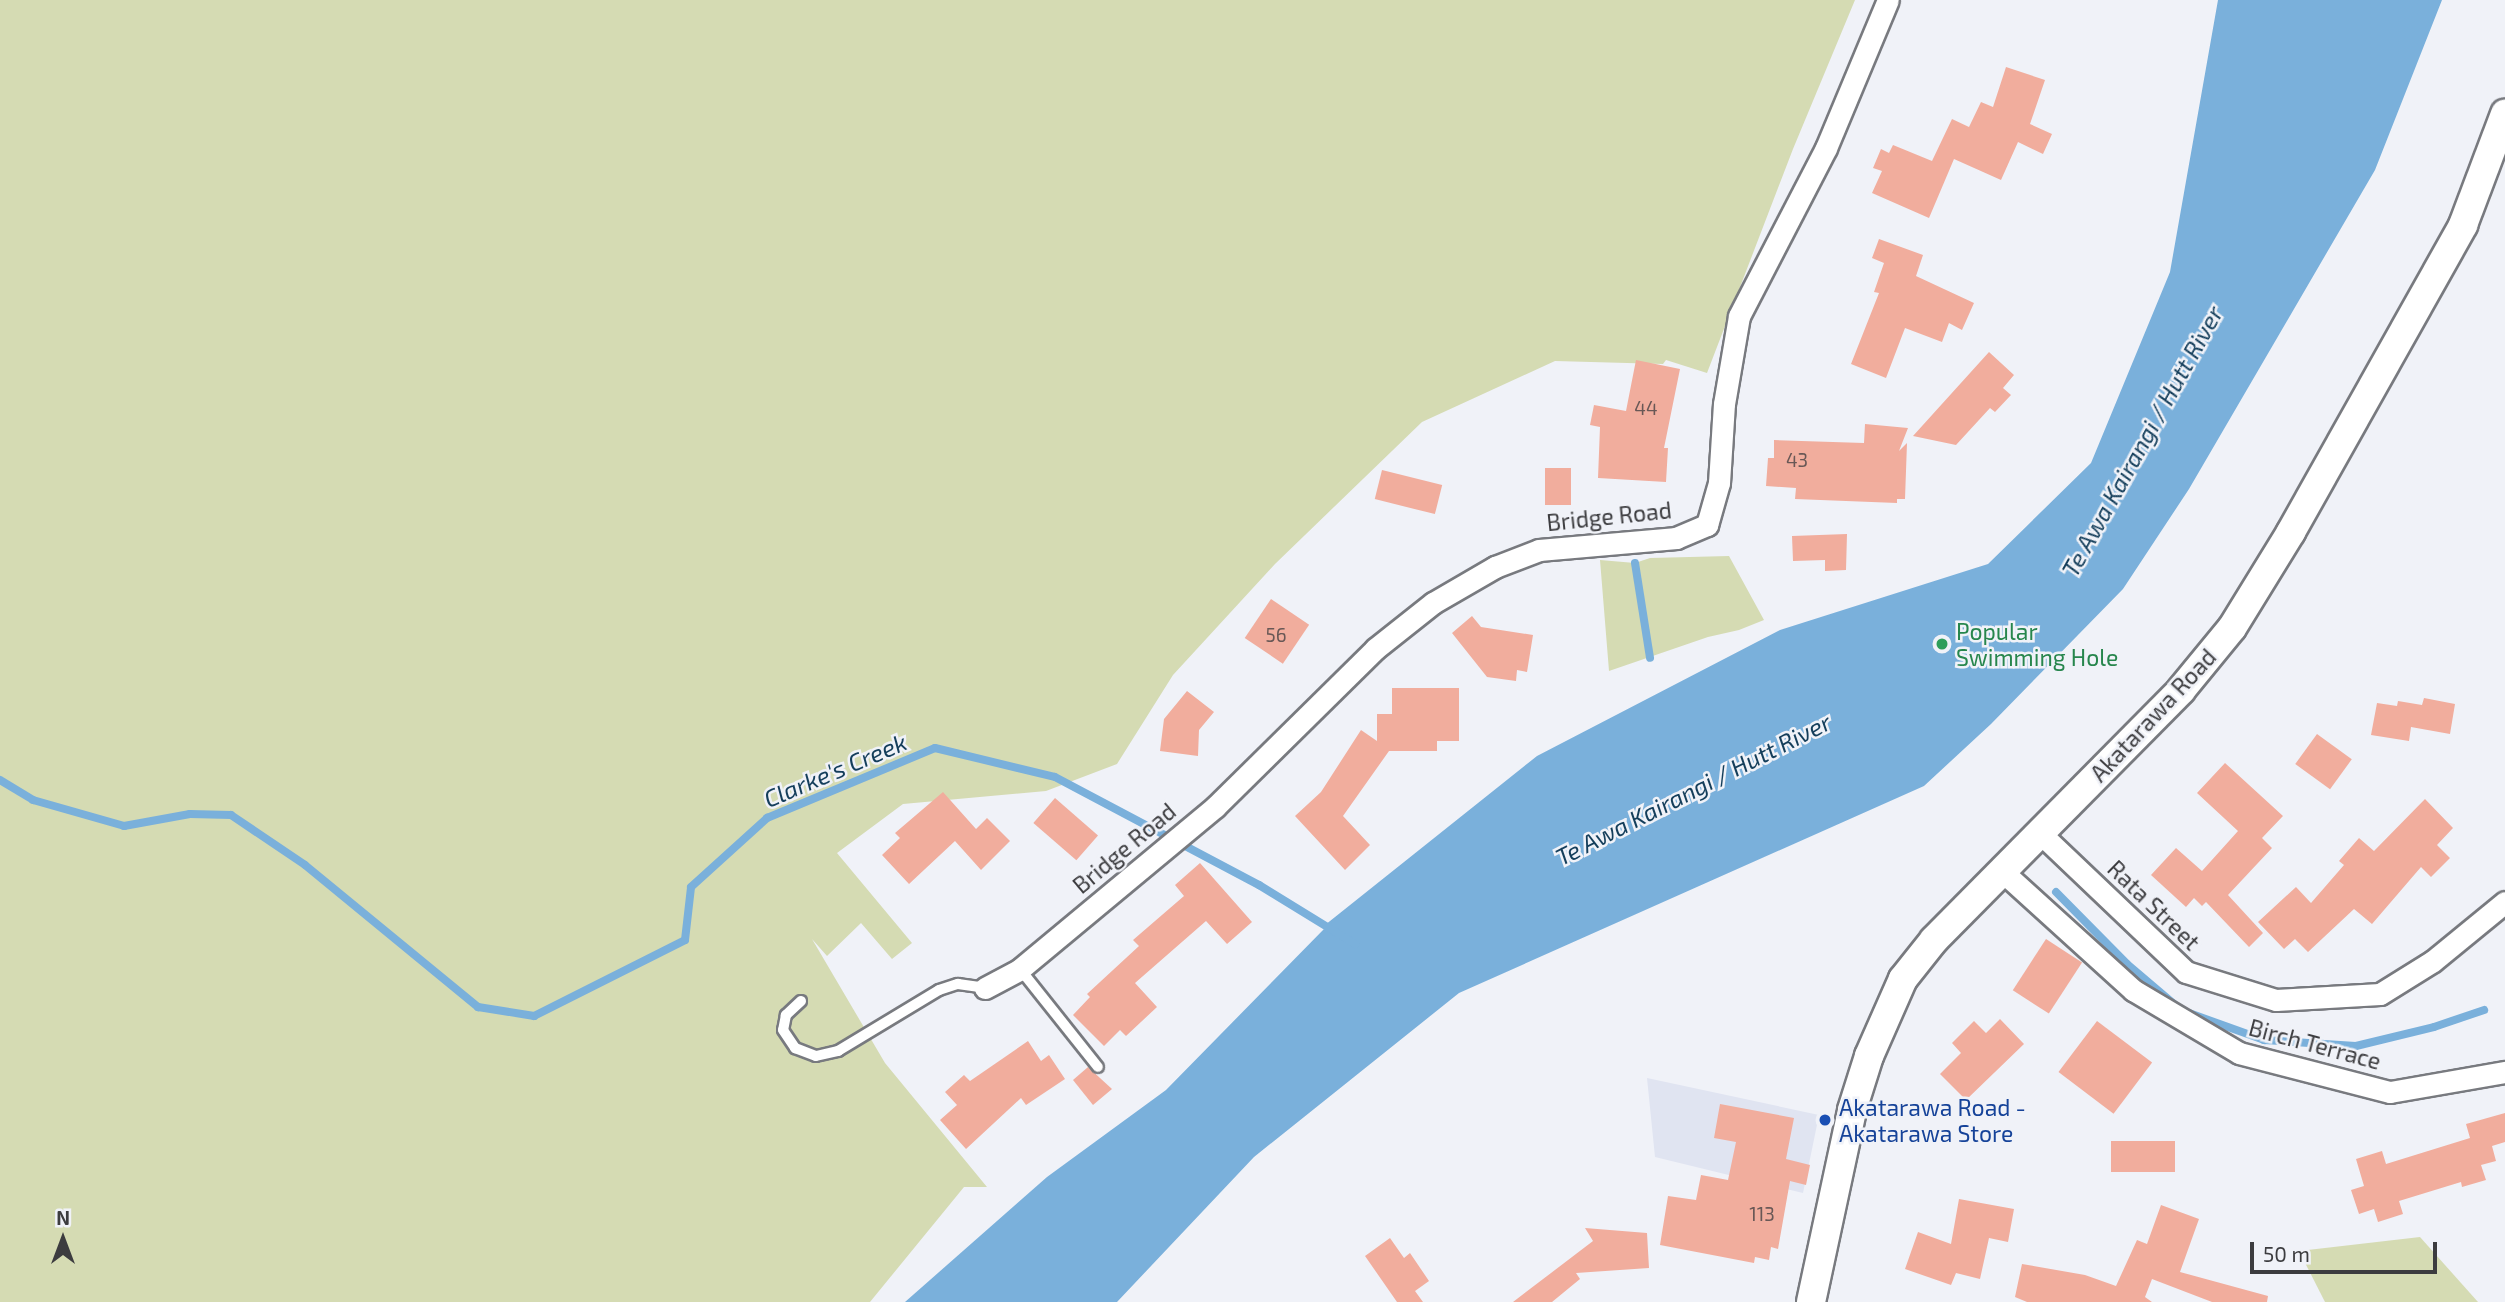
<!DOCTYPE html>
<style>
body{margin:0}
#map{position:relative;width:2505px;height:1302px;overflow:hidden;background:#f0f2f8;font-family:"Exo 2",sans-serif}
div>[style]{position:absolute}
.built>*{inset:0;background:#e0e4f1}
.green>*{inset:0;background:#d5dbb3}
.water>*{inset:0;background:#7ab0db}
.stream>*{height:8px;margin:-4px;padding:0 4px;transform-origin:4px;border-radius:4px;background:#7ab0db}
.building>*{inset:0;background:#f1ad9d;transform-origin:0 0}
.roads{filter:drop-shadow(2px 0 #787a7f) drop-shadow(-2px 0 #787a7f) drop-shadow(0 2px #787a7f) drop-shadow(0 -2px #787a7f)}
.service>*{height:10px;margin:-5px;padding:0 5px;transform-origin:5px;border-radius:5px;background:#fff}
.minor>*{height:21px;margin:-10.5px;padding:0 10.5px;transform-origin:10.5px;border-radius:10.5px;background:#fff}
.tertiary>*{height:28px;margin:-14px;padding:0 14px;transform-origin:14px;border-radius:14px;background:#fff}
.dots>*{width:19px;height:19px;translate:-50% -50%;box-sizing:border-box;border:4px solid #f0f2f8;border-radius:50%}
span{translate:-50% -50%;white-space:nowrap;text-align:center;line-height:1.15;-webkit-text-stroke:5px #f0f2f8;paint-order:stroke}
.number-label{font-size:19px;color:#695856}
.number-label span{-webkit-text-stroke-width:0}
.street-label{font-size:23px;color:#3c3c3f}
.leisure-label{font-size:23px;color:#27864d}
.left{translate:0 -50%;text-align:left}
.transit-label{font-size:23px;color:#164399}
.water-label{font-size:24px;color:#143e5b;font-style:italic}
.north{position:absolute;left:28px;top:1204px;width:70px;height:70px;-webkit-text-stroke:5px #f0f2f8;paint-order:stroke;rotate:0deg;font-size:19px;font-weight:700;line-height:28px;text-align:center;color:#3c3c3f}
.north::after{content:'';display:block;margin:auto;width:24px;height:32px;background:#3c3c3f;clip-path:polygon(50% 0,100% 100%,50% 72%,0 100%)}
.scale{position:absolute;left:2250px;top:1242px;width:187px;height:32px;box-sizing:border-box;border:4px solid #3c3c3f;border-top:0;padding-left:9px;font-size:21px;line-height:24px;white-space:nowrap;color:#3c3c3f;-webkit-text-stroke:5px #f0f2f8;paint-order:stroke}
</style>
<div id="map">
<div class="built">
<div style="clip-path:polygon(1647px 1078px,1819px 1115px,1803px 1193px,1655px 1157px)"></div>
</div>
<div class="green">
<div style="clip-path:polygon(0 0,1855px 0,1793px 149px,1707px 373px,1666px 360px,1663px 364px,1555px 361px,1422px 422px,1275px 564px,1173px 675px,1117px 764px,1046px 791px,903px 804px,837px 853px,912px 943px,892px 959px,861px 923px,827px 956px,812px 939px,885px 1063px,987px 1187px,964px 1187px,870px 1302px,0 1302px)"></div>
<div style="clip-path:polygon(1729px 556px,1764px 620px,1739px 630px,1708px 637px,1609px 671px,1600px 560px,1635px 563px,1650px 558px)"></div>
<div style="clip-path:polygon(2420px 1237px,2478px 1302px,2325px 1302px,2299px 1251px)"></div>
</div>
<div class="water">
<div style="clip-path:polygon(2218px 0,2442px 0,2375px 170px,2189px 489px,2123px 589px,1991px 724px,1924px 786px,1459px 993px,1254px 1157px,1117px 1302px,905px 1302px,1047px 1177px,1166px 1090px,1324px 929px,1357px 943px,1325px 925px,1537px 756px,1780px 630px,1988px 564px,2091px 463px,2170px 272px)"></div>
</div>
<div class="stream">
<div style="left:1635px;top:563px;width:96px;rotate:81deg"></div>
<div style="left:0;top:780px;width:39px;rotate:31deg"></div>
<div style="left:33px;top:800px;width:95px;rotate:15.9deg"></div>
<div style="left:124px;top:826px;width:67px;rotate:-10.3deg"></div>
<div style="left:190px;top:814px;width:41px;rotate:1.4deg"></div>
<div style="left:231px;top:815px;width:89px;rotate:34deg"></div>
<div style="left:305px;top:865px;width:224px;rotate:39.4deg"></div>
<div style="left:478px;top:1007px;width:57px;rotate:9.1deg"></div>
<div style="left:534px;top:1016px;width:169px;rotate:-26.7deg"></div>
<div style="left:685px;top:940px;width:53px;rotate:-83.5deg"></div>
<div style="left:691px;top:887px;width:103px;rotate:-42.2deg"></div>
<div style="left:767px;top:818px;width:182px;rotate:-22.6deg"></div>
<div style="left:935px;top:748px;width:123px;rotate:13.6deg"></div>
<div style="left:1055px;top:777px;width:231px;rotate:27.9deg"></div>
<div style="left:1259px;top:885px;width:113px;rotate:31.6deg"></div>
<div style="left:2056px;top:892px;width:101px;rotate:45.4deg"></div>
<div style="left:2127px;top:964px;width:63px;rotate:40.5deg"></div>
<div style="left:2189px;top:1013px;width:80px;rotate:19.8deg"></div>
<div style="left:2264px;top:1040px;width:92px;rotate:3.7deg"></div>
<div style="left:2356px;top:1046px;width:80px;rotate:-13.7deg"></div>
<div style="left:2434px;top:1027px;width:53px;rotate:-18.8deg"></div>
</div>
<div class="building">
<div style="clip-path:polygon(2006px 67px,2045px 80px,2030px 124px,2052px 134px,2043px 154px,2018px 142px,2001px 180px,1954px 159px,1929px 218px,1872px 193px,1882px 171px,1873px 168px,1881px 149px,1889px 153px,1893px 145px,1932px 161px,1952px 119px,1969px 127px,1981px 102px,1993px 107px)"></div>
<div style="clip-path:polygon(1879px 239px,1923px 255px,1916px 276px,1974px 303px,1962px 330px,1949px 323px,1942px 342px,1905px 328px,1886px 378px,1851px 364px,1879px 293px,1874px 292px,1884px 263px,1872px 258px)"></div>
<div style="clip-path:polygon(1989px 352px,2014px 375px,2003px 388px,2011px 395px,1995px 412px,1990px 408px,1956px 445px,1913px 436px)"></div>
<div style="clip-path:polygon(1636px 360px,1680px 369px,1664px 448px,1668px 448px,1666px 482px,1598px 478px,1600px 427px,1590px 425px,1594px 405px,1626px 411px)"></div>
<div style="clip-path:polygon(1865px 424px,1908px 428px,1899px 451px,1907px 443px,1905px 499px,1897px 499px,1897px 503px,1795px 499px,1796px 488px,1766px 486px,1768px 458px,1774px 458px,1774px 440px,1864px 443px)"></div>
<div style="left:1545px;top:468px;width:26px;height:37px"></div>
<div style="left:1382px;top:470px;width:62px;height:30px;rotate:14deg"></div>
<div style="clip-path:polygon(1847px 534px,1846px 570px,1825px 571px,1825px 560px,1793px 561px,1792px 536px)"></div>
<div style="left:1271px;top:599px;width:46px;height:47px;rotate:34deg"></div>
<div style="clip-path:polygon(1472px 616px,1481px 627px,1533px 635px,1527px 672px,1517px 670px,1516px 681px,1487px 677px,1452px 633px)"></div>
<div style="clip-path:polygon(1392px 688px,1459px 688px,1459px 741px,1437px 741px,1437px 751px,1389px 751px,1343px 816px,1370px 845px,1345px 870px,1295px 816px,1321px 792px,1361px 730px,1377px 741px,1377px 714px,1392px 714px)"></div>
<div style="clip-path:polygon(1187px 691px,1214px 712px,1199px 730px,1198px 756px,1160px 751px,1164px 719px)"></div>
<div style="clip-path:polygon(2424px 698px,2455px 704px,2450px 734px,2411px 727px,2409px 741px,2371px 735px,2377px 703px,2397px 706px,2398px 701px,2422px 705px)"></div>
<div style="left:2317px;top:734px;width:43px;height:37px;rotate:36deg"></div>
<div style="clip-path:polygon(2225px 763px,2283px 816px,2262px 838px,2272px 848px,2228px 895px,2263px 933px,2249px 947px,2206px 902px,2202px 906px,2194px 898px,2186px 907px,2151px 875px,2176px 848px,2202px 871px,2238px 831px,2197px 793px)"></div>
<div style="clip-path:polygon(943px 792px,976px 829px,987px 818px,1010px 841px,981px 870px,955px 841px,909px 884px,882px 855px,900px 838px,895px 833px)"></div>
<div style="left:1055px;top:798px;width:57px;height:33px;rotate:41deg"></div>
<div style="clip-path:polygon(2425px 799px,2453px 828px,2437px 845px,2450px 858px,2431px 877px,2421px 867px,2372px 924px,2354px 909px,2308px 952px,2295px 939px,2284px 949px,2258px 922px,2296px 887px,2311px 903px,2344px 865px,2339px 861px,2359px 838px,2374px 851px)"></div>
<div style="clip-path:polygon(1200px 863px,1252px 922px,1227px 944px,1206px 921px,1135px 983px,1157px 1007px,1126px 1036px,1120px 1030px,1104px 1046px,1073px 1015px,1090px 997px,1087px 994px,1139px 946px,1133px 940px,1184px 896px,1175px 885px)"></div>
<div style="left:2046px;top:939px;width:43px;height:61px;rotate:33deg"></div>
<div style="clip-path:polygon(2000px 1019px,2024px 1044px,1966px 1100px,1940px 1074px,1961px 1053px,1952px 1043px,1974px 1021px,1986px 1033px)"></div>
<div style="left:2097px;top:1021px;width:69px;height:64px;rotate:37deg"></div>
<div style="clip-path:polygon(1028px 1041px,1041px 1061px,1049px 1055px,1065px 1079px,1026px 1105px,1021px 1098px,966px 1149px,940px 1120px,957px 1105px,945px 1092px,964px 1075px,970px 1081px)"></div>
<div style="clip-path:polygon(1088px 1067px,1112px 1089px,1093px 1105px,1073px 1080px)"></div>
<div style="clip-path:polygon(1720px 1104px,1794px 1118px,1786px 1159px,1810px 1165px,1806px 1185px,1790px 1181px,1778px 1249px,1771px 1247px,1769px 1260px,1755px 1257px,1754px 1263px,1660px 1245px,1668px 1196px,1696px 1200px,1701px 1175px,1728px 1180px,1736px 1142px,1714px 1138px)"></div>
<div style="clip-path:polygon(2505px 1113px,2505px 1142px,2492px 1146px,2496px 1161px,2481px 1165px,2486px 1180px,2462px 1187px,2461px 1182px,2399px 1201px,2403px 1214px,2378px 1222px,2374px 1209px,2359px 1214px,2351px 1190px,2364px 1186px,2356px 1159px,2382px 1151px,2386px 1164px,2470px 1138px,2466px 1124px)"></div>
<div style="left:2111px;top:1141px;width:64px;height:31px"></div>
<div style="clip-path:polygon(1959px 1199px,2014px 1209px,2008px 1242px,1989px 1238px,1980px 1279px,1956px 1273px,1951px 1285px,1905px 1269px,1918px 1232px,1951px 1244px)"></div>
<div style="clip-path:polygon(2161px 1205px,2199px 1219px,2180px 1272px,2268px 1296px,2267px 1302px,2212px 1302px,2152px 1279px,2145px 1297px,2152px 1302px,2027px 1302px,2015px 1297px,2022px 1264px,2085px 1275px,2116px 1286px,2137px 1240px,2147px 1244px)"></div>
<div style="clip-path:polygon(1585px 1228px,1647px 1233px,1649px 1268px,1576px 1273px,1580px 1279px,1552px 1302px,1513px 1302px,1593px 1241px)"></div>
<div style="clip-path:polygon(1390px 1238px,1404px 1258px,1410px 1253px,1429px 1281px,1415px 1291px,1423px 1302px,1397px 1302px,1365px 1256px)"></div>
</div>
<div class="roads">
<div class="service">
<div style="left:1020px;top:969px;width:125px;rotate:51.5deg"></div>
<div style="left:801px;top:1001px;width:21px;rotate:137deg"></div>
<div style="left:786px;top:1015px;width:15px;rotate:101deg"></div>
<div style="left:783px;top:1030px;width:22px;rotate:56deg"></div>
<div style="left:795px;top:1048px;width:22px;rotate:21deg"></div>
<div style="left:816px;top:1056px;width:23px;rotate:-13deg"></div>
<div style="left:838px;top:1051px;width:118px;rotate:-31.1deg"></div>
<div style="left:939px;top:990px;width:20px;rotate:-18deg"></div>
<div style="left:958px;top:984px;width:27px;rotate:8deg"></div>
</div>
<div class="minor">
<div style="left:2041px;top:834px;width:200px;rotate:43.6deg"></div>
<div style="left:2186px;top:972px;width:94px;rotate:17.3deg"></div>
<div style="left:2276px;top:1000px;width:104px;rotate:-3.3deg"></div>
<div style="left:2380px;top:994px;width:62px;rotate:-31.9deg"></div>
<div style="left:2433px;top:961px;width:93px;rotate:-39.3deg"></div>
<div style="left:2003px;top:872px;width:176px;rotate:42.2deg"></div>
<div style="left:2133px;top:990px;width:123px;rotate:30.7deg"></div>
<div style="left:2239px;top:1053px;width:156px;rotate:14.5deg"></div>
<div style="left:2390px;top:1092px;width:117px;rotate:-9.9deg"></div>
<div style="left:985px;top:988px;width:40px;rotate:-28deg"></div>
<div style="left:1020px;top:969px;width:254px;rotate:-39.7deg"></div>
<div style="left:1215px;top:807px;width:225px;rotate:-44.6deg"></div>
<div style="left:1375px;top:649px;width:74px;rotate:-38.4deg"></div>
<div style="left:1433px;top:603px;width:72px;rotate:-30.1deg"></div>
<div style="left:1495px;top:567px;width:47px;rotate:-21.1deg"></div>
<div style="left:1539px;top:550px;width:138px;rotate:-5deg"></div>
<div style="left:1676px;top:538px;width:34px;rotate:-23deg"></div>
<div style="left:1707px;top:525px;width:44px;rotate:-74.1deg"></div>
<div style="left:1719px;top:483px;width:79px;rotate:-86.4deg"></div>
<div style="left:1724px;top:404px;width:89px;rotate:-80.3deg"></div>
<div style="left:1739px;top:316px;width:189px;rotate:-62.6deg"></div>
<div style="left:1826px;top:148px;width:160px;rotate:-67.3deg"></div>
</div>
<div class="tertiary">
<div style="left:1811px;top:1302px;width:196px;rotate:-77.9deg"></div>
<div style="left:1852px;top:1110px;width:57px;rotate:-72.5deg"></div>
<div style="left:1869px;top:1056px;width:84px;rotate:-66.2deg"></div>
<div style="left:1903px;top:979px;width:50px;rotate:-51.5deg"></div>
<div style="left:1934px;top:940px;width:351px;rotate:-45.3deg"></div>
<div style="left:2181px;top:690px;width:80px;rotate:-50.6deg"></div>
<div style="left:2232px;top:628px;width:113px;rotate:-58.4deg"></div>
<div style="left:2291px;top:532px;width:352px;rotate:-60.7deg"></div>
<div style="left:2463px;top:225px;width:119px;rotate:-69.3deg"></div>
</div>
</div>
<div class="dots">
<div style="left:1942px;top:644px;background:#2e9e5b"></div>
<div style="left:1825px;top:1120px;background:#1a4fb4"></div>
</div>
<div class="number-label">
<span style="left:1646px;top:408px">44</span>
<span style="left:1797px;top:460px">43</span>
<span style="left:1276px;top:635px">56</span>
<span style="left:1762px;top:1214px">113</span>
</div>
<div class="street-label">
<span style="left:1609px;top:516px;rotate:-6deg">Bridge Road</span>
<span style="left:2153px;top:715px;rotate:-47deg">Akatarawa Road</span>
<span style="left:1124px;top:848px;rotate:-40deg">Bridge Road</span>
<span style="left:2154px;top:905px;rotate:44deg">Rata Street</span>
<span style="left:2315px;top:1044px;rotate:15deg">Birch Terrace</span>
</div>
<div class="leisure-label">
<span class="left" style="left:1956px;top:644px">Popular<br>Swimming Hole</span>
</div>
<div class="transit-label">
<span class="left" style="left:1839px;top:1120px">Akatarawa Road -<br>Akatarawa Store</span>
</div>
<div class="water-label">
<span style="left:2142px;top:441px;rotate:-61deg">Te Awa Kairangi / Hutt River</span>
<span style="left:835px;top:770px;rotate:-23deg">Clarke's Creek</span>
<span style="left:1693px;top:789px;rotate:-27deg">Te Awa Kairangi / Hutt River</span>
</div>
<div class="north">N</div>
<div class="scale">50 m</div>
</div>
